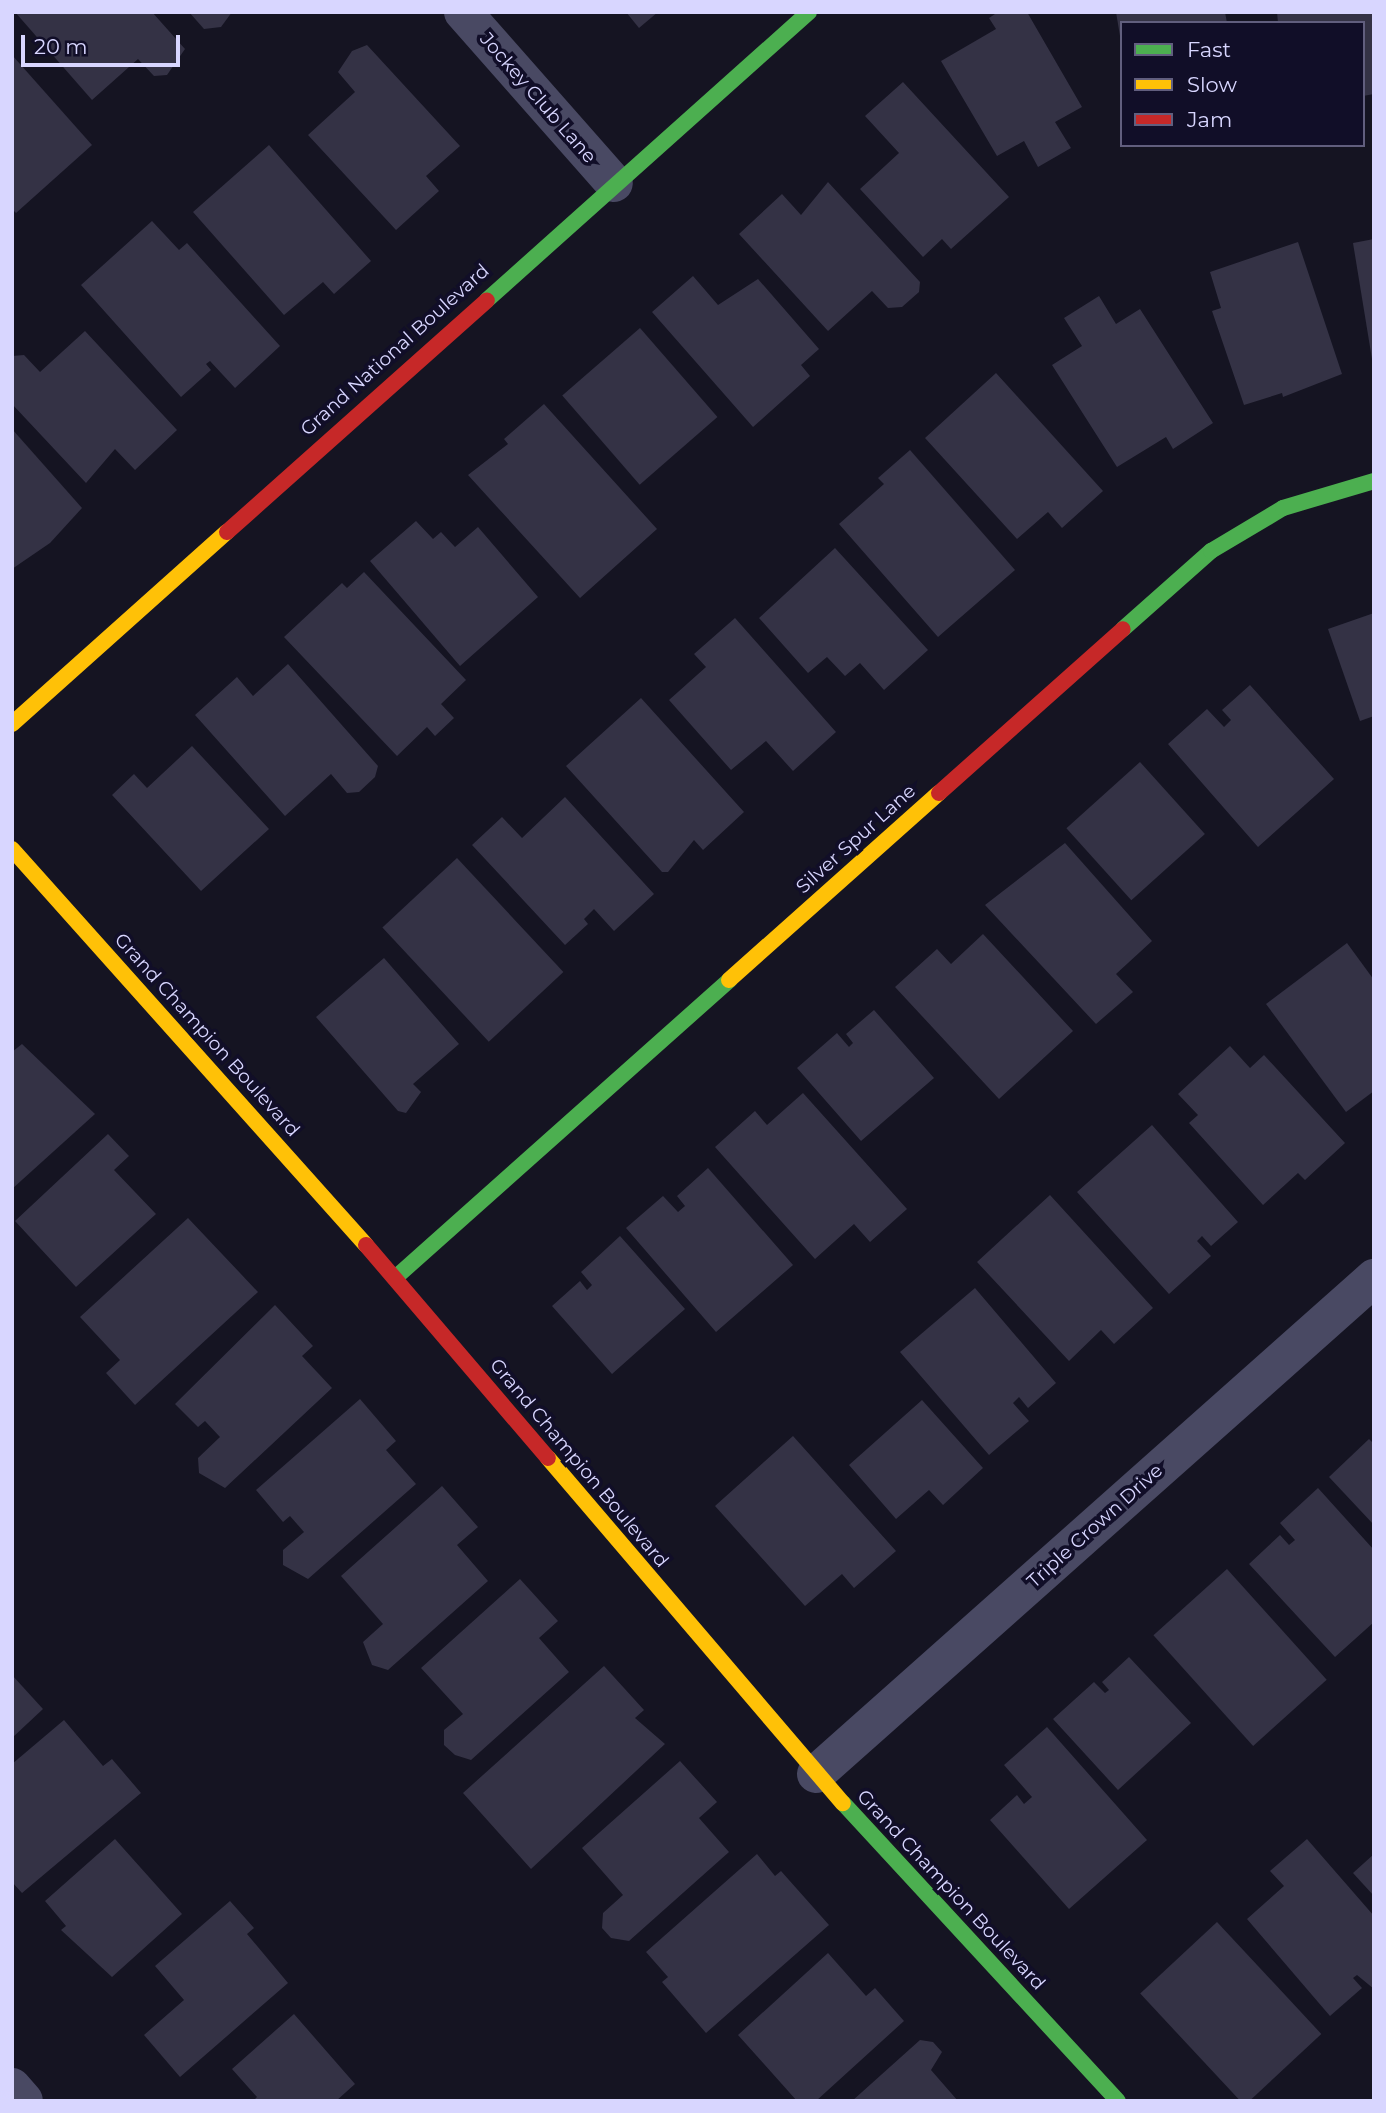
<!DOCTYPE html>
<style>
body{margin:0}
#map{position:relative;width:1386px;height:2113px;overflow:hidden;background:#151422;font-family:Montserrat,sans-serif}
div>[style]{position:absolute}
.building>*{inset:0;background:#343245;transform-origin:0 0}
.street>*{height:38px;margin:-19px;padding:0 19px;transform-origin:19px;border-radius:19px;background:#494963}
.fast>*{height:16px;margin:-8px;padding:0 8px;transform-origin:8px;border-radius:8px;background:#4caf50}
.slow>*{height:16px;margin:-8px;padding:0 8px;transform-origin:8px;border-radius:8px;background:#ffc107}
.jam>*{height:16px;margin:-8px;padding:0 8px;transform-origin:8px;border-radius:8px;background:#c62828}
span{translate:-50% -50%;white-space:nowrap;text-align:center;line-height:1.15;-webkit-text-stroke:7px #110e28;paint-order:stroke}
.street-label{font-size:19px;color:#d8d6ff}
.frame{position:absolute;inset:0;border:14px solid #d8d6ff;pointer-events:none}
.legend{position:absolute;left:1120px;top:21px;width:245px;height:126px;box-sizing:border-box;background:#110e28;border:2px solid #615e7e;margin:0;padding:9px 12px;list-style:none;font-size:21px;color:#d8d6ff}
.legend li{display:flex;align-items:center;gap:14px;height:35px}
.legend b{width:35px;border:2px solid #615e7e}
.scale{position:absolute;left:21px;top:35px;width:159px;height:32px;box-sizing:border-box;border:4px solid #d8d6ff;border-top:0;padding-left:9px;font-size:21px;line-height:24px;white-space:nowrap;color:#d8d6ff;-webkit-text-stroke:5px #110e28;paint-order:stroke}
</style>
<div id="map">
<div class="building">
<div style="clip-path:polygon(15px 12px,152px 12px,185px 49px,167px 75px,154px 76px,138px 59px,92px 100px)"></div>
<div style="clip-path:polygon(189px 12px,232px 12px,221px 27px,204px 29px)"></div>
<div style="clip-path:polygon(626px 12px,658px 12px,639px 28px)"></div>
<div style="clip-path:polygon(998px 12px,1027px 12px,1082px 107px,1055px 122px,1071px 148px,1038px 167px,1024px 141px,997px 156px,941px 61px,996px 29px,989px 18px)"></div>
<div style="clip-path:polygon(1116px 12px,1225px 12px,1227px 23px,1122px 23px,1120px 36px)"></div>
<div style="clip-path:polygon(1277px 12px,1374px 12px,1374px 94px,1363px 96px,1363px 23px,1278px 23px)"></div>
<div style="clip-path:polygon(367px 45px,460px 146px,426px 176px,439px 191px,396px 230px,308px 135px,355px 92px,338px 72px,352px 51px)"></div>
<div style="clip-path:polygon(12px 55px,92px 145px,16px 213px,12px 209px)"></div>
<div style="clip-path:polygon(903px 82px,1009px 197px,951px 249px,942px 239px,923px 257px,860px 189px,899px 153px,865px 116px)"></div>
<div style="clip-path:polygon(269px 145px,371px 261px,334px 294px,323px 282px,284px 315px,193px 212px)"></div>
<div style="clip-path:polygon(828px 182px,920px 282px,919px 292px,902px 307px,888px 308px,872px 291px,828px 331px,739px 234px,782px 194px,801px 215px)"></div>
<div style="clip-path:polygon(152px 221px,179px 250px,187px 243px,280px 346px,235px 388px,210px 361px,206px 364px,211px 370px,181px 397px,81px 285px)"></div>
<div style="clip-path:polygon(1374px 239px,1374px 359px,1372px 359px,1353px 243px)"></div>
<div style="clip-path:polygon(1298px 242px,1342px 374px,1283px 397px,1282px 393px,1244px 405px,1212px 311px,1221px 308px,1210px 272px)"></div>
<div style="clip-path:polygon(693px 276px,718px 305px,758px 279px,819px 349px,801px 365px,810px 376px,753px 427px,652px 312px)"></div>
<div style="clip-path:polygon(1099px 296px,1116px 324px,1140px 309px,1213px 423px,1173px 449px,1166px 437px,1117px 467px,1052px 365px,1082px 346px,1064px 318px)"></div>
<div style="left:640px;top:328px;width:118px;height:103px;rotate:49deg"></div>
<div style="clip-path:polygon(85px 331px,177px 430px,135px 470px,115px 449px,86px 483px,12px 404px,12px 356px,24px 355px,40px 372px)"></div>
<div style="clip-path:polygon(996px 373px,1103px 491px,1062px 528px,1048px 512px,1017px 539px,925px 438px)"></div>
<div style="clip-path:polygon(544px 404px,657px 529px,580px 598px,468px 475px,508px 444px,504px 439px)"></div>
<div style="clip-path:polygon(12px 429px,82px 508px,50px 543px,12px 569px)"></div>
<div style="clip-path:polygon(910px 450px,1015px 570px,938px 637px,839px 524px,884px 484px,878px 478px)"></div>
<div style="clip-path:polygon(416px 521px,433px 539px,441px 532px,455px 547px,478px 527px,538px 597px,460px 666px,370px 561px)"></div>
<div style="clip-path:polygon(835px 548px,928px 650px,884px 690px,860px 663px,845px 676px,827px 657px,808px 673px,759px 618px)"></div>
<div style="clip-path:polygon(364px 572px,466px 680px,441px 704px,454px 718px,435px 736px,427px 727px,397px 756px,284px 637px,342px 583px,347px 588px)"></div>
<div style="clip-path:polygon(1374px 613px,1374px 716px,1360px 721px,1328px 629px)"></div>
<div style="clip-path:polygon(735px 618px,836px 732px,793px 771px,766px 741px,731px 770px,669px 700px,706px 667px,694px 654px)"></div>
<div style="clip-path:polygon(288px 664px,378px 766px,375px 777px,359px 792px,347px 793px,331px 774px,285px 816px,195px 715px,237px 677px,253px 696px)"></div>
<div style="clip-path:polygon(1250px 685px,1334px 779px,1258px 847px,1168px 744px,1207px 709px,1224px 727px,1231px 720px,1222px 710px)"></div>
<div style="clip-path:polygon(641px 698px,744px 812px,703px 850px,694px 840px,668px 872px,662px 872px,566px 766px)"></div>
<div style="clip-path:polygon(192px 746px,269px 829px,201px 891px,112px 795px,134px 774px,147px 788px)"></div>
<div style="left:1140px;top:762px;width:97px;height:99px;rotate:48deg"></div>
<div style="clip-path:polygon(565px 797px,654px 894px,614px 931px,594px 909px,584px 919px,588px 924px,565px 945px,472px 845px,502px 817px,522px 838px)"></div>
<div style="clip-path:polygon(1065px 843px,1152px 941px,1116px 974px,1133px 992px,1096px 1024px,985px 905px)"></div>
<div style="left:457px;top:858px;width:156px;height:102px;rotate:47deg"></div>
<div style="clip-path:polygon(983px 934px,1073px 1031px,999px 1099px,895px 987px,937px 949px,951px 964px)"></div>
<div style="clip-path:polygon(1347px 943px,1374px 980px,1374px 1091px,1346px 1112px,1266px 1004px)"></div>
<div style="clip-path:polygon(384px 958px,459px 1044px,413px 1084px,421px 1092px,406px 1113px,398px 1111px,316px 1017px)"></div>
<div style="clip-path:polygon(874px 1010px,934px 1078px,861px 1141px,797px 1068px,837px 1033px,849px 1047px,853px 1043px,846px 1034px)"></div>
<div style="clip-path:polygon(22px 1044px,95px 1114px,12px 1189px,12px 1052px)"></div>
<div style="clip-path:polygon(1230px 1046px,1250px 1068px,1264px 1055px,1345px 1143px,1305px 1180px,1298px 1173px,1263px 1205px,1189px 1123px,1198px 1115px,1178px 1094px)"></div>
<div style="clip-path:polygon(803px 1093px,907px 1209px,870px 1242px,854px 1224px,815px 1259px,715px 1147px,755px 1111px,767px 1125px)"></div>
<div style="clip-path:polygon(1152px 1125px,1238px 1222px,1211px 1246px,1202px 1236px,1197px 1241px,1211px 1256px,1169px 1294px,1077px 1192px)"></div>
<div style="clip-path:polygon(108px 1134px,129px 1156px,114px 1170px,156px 1214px,76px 1287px,15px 1221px)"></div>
<div style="clip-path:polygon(708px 1168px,793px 1265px,716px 1332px,626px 1228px,663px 1196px,678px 1212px,685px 1206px,677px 1196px)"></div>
<div style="clip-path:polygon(1050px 1195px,1153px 1308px,1114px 1344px,1101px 1330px,1069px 1361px,977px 1262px)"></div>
<div style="clip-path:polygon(188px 1218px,258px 1292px,135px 1405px,106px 1373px,120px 1360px,80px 1317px)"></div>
<div style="clip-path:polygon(620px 1236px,685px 1309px,612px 1374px,552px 1306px,580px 1281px,587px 1290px,592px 1285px,581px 1272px)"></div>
<div style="clip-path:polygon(975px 1288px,1056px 1383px,1028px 1408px,1019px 1397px,1013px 1403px,1029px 1421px,989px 1455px,900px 1352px)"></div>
<div style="clip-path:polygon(275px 1305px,313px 1346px,302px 1356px,332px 1388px,225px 1488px,199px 1473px,198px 1458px,220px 1437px,205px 1421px,198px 1427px,175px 1404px)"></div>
<div style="clip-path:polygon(360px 1399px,396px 1441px,386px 1450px,416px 1484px,308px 1579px,283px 1565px,283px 1550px,304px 1532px,290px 1516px,283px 1522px,256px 1490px)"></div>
<div style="clip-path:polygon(922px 1400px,983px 1468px,943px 1505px,929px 1490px,896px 1519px,849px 1465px)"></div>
<div style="clip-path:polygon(793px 1436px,896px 1551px,854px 1588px,842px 1574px,805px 1606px,715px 1506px)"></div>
<div style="clip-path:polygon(1369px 1439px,1374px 1444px,1374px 1525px,1329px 1477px)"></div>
<div style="clip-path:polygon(442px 1486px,478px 1527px,457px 1545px,488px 1581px,388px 1670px,372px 1665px,363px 1642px,383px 1624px,341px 1576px)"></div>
<div style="clip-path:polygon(1318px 1488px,1374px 1550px,1374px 1622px,1335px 1657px,1249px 1564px,1280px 1535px,1289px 1545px,1295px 1540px,1280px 1523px)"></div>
<div style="left:1227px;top:1569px;width:149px;height:99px;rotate:48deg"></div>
<div style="clip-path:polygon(520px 1579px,558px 1621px,539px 1638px,569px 1672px,471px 1760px,455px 1755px,444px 1745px,444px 1730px,463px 1714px,421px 1668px)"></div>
<div style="clip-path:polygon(1129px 1657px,1191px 1723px,1118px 1790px,1053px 1719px,1094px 1682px,1105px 1693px,1109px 1690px,1102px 1682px)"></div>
<div style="clip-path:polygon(604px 1666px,644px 1710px,635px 1718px,665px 1744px,531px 1869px,463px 1793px)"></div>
<div style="clip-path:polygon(12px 1675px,43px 1709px,12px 1738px)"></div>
<div style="clip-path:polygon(64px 1720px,103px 1766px,112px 1759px,141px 1793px,22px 1893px,12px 1882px,12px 1764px)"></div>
<div style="clip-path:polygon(1047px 1727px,1147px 1840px,1069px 1909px,990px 1820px,1017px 1795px,1024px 1804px,1032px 1797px,1004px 1765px)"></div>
<div style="clip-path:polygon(680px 1761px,717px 1802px,699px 1818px,729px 1852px,629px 1941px,611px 1938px,602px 1928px,603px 1913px,623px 1895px,582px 1848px)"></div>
<div style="clip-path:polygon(115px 1839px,182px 1914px,112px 1977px,61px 1930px,66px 1926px,45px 1901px)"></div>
<div style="clip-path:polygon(1307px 1839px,1374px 1916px,1374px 1989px,1357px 1975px,1353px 1978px,1362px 1988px,1330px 2016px,1247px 1919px,1284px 1886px,1270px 1871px)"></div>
<div style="clip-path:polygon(757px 1854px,775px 1876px,781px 1871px,829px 1925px,706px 2033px,662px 1982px,668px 1977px,646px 1952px)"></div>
<div style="clip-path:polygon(1374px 1854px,1374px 1896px,1353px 1873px)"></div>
<div style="clip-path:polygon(230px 1901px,254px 1928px,247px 1934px,288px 1983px,180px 2077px,144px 2035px,184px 2000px,155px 1966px)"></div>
<div style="left:1217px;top:1922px;width:153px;height:105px;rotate:47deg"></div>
<div style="clip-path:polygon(828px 1953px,866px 1996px,875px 1988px,904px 2021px,816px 2101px,797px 2101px,738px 2035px)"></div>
<div style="clip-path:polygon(294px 2014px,355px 2084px,336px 2101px,253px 2101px,257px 2097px,232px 2069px)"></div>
<div style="clip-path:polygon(920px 2040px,933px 2042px,942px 2052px,931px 2070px,958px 2101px,852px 2101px)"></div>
</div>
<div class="street">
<div style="left:463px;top:12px;width:228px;rotate:48.6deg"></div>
<div style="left:816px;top:1774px;width:747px;rotate:-41.63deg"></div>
<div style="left:12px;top:2087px;width:18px;rotate:49deg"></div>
</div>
<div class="fast">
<div style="left:487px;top:300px;width:432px;rotate:-41.8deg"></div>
<div style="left:1123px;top:629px;width:118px;rotate:-41.6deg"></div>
<div style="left:1211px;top:551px;width:84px;rotate:-30.8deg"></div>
<div style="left:1283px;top:508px;width:95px;rotate:-16.5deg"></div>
<div style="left:395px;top:1278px;width:448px;rotate:-41.7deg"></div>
<div style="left:843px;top:1803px;width:405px;rotate:47.3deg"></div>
</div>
<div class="slow">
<div style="left:12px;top:724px;width:288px;rotate:-41.8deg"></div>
<div style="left:12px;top:849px;width:531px;rotate:48.21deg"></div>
<div style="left:729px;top:980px;width:281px;rotate:-41.7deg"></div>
<div style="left:548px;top:1458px;width:454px;rotate:49.5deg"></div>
</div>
<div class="jam">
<div style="left:227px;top:532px;width:348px;rotate:-41.7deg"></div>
<div style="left:939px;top:793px;width:246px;rotate:-41.7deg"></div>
<div style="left:366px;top:1245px;width:280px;rotate:49.5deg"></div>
</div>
<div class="street-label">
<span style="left:538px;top:98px;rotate:49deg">Jockey Club Lane</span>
<span style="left:395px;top:350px;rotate:-42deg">Grand National Boulevard</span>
<span style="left:856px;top:839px;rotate:-42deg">Silver Spur Lane</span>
<span style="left:207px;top:1035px;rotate:48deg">Grand Champion Boulevard</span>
<span style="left:579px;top:1463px;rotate:50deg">Grand Champion Boulevard</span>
<span style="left:1095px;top:1526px;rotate:-42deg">Triple Crown Drive</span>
<span style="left:951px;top:1890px;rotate:47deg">Grand Champion Boulevard</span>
</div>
<div class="frame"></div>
<ul class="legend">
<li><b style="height:9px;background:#4caf50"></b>Fast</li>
<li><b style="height:9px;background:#ffc107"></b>Slow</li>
<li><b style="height:9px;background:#c62828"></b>Jam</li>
</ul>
<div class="scale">20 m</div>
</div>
